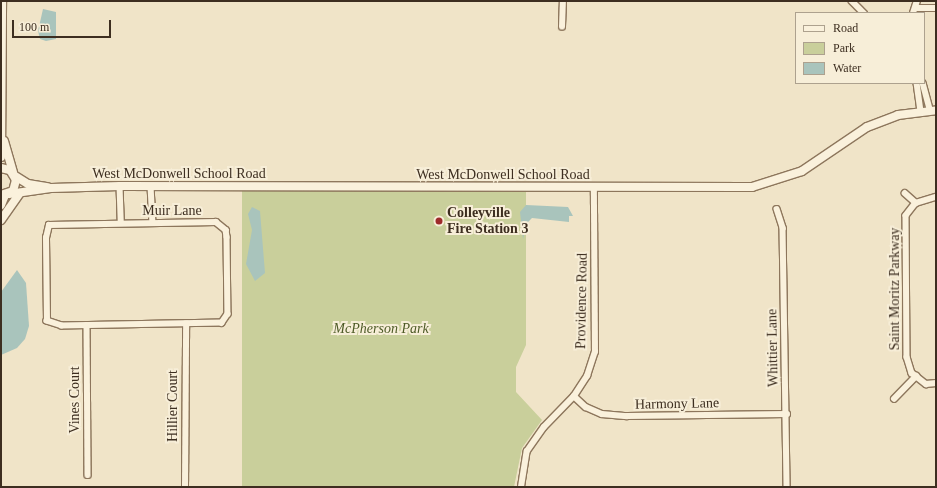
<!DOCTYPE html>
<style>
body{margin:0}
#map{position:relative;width:937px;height:488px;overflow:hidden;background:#f0e4c8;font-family:Georgia,serif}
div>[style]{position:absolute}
.green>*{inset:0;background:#c9cf9b}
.water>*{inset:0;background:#a9c4bc}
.roads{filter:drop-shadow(1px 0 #8d765c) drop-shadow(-1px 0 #8d765c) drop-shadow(0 1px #8d765c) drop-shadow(0 -1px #8d765c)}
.street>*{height:5.5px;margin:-2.75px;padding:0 2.75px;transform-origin:2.75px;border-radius:2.75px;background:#faf1dc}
.secondary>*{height:8px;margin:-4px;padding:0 4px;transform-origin:4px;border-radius:4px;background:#faf1dc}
.dots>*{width:11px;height:11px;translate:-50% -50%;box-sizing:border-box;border:2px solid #f7eed8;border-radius:50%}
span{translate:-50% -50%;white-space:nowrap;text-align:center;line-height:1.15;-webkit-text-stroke:4px #f7eed8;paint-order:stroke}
.street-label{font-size:14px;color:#3d2e20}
.poi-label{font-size:14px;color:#3d2e20;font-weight:700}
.left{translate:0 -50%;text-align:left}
.park-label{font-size:14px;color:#4d5a26;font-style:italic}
.frame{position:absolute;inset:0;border:2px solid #3d2e20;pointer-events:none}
.legend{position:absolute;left:795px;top:12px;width:130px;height:72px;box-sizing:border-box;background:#f7eed8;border:1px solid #ada18e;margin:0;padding:5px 7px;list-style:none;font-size:12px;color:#3d2e20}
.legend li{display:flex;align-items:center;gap:8px;height:20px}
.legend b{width:20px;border:1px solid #ada18e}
.scale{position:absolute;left:12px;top:20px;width:99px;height:18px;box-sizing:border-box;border:2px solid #3d2e20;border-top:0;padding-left:5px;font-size:12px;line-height:14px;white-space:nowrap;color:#3d2e20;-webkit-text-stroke:3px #f7eed8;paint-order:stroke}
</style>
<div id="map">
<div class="green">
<div style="clip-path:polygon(242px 187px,526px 189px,526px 345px,516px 367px,516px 392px,542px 420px,522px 448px,514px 487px,242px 487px)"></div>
</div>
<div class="water">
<div style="clip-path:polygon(43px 9px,56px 12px,56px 39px,46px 41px,40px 39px,38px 31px)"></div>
<div style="clip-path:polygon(526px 205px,568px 207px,573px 216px,569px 216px,569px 222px,532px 218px,527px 223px,523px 239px,520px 212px)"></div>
<div style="clip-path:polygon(252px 207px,260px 211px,265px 273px,255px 281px,246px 264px,252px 230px,248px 214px)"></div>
<div style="clip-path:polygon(17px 270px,26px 283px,29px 326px,25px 339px,17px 348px,1px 355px,1px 292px)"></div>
</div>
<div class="roads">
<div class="street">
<div style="left:852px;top:1px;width:17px;rotate:45deg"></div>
<div style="left:916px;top:8px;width:20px"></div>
<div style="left:913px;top:13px;width:13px;rotate:-72deg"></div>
<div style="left:562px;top:27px;width:26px;rotate:-88deg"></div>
<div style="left:917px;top:83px;width:28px;rotate:82deg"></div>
<div style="left:923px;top:83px;width:28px;rotate:75deg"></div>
<div style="left:120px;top:186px;width:37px;rotate:88deg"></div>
<div style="left:151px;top:186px;width:37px;rotate:87deg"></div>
<div style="left:905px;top:193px;width:15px;rotate:42deg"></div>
<div style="left:916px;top:203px;width:16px;rotate:128deg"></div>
<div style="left:906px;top:216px;width:141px;rotate:89.6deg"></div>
<div style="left:907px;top:357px;width:17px;rotate:73deg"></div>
<div style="left:912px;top:373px;width:18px;rotate:38deg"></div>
<div style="left:926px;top:384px;width:10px;rotate:-6deg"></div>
<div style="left:916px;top:203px;width:21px;rotate:-17deg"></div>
<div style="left:777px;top:209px;width:20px;rotate:72deg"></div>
<div style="left:783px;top:228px;width:259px;rotate:89.1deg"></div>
<div style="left:216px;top:222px;width:13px;rotate:39deg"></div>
<div style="left:226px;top:230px;width:7px;rotate:82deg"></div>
<div style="left:227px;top:237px;width:77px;rotate:89.3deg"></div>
<div style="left:228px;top:314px;width:11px;rotate:124deg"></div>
<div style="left:222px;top:323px;width:160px;rotate:178.9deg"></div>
<div style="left:62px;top:326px;width:16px;rotate:-162deg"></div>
<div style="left:47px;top:321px;width:83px;rotate:-90.7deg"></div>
<div style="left:46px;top:238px;width:13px;rotate:-77deg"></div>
<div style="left:49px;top:225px;width:167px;rotate:-1deg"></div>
<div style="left:87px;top:325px;width:150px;rotate:89.6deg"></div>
<div style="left:574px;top:396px;width:16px;rotate:43deg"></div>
<div style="left:586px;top:407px;width:17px;rotate:24deg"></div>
<div style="left:602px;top:414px;width:25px;rotate:5deg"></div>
<div style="left:627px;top:416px;width:160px;rotate:-0.7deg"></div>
<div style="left:894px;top:399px;width:32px;rotate:-46deg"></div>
<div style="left:185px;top:487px;width:163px;rotate:-89.6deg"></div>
<div style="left:521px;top:487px;width:36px;rotate:-81deg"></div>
<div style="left:527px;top:451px;width:29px;rotate:-55deg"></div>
<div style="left:544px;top:427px;width:43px;rotate:-45.9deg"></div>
<div style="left:574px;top:396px;width:24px;rotate:-57deg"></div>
<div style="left:587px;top:376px;width:25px;rotate:-72deg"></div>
<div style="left:595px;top:352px;width:163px;rotate:-90.4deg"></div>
</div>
<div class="secondary">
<div style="left:4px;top:141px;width:33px;rotate:74deg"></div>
<div style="left:1px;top:157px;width:156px;rotate:-89.6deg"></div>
<div style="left:1px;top:168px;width:9px;rotate:13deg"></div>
<div style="left:10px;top:170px;width:12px;rotate:59deg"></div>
<div style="left:16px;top:180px;width:11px;rotate:105deg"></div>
<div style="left:13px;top:191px;width:13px;rotate:162deg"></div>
<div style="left:15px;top:176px;width:15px;rotate:32deg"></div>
<div style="left:28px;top:184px;width:20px;rotate:9deg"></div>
<div style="left:9px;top:194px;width:42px;rotate:-8.1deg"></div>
<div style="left:51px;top:188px;width:69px;rotate:-1.7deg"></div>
<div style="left:120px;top:186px;width:632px;rotate:0.09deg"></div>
<div style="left:752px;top:187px;width:52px;rotate:-17.7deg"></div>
<div style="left:802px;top:171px;width:78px;rotate:-34.1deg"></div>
<div style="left:867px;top:127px;width:33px;rotate:-21deg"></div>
<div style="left:898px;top:115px;width:38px;rotate:-7deg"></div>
<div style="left:1px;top:205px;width:11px;rotate:-68deg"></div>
<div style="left:1px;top:220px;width:33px;rotate:-55deg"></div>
</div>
</div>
<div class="dots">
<div style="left:439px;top:221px;background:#9e2a2b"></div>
</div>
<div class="street-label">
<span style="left:179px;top:174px">West McDonwell School Road</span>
<span style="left:503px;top:175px">West McDonwell School Road</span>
<span style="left:172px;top:211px">Muir Lane</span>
<span style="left:895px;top:289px;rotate:-90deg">Saint Moritz Parkway</span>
<span style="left:582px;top:301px;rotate:-89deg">Providence Road</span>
<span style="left:773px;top:348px;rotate:-91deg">Whittier Lane</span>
<span style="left:75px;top:400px;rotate:-90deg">Vines Court</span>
<span style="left:677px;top:404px;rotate:-1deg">Harmony Lane</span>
<span style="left:173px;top:406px;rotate:-90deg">Hillier Court</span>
</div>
<div class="poi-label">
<span class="left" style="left:447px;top:221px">Colleyville<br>Fire Station 3</span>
</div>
<div class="park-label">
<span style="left:381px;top:329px">McPherson Park</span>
</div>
<div class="frame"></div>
<ul class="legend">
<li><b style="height:5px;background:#faf1dc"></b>Road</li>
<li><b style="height:11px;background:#c9cf9b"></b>Park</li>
<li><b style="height:11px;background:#a9c4bc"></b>Water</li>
</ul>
<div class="scale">100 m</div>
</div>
